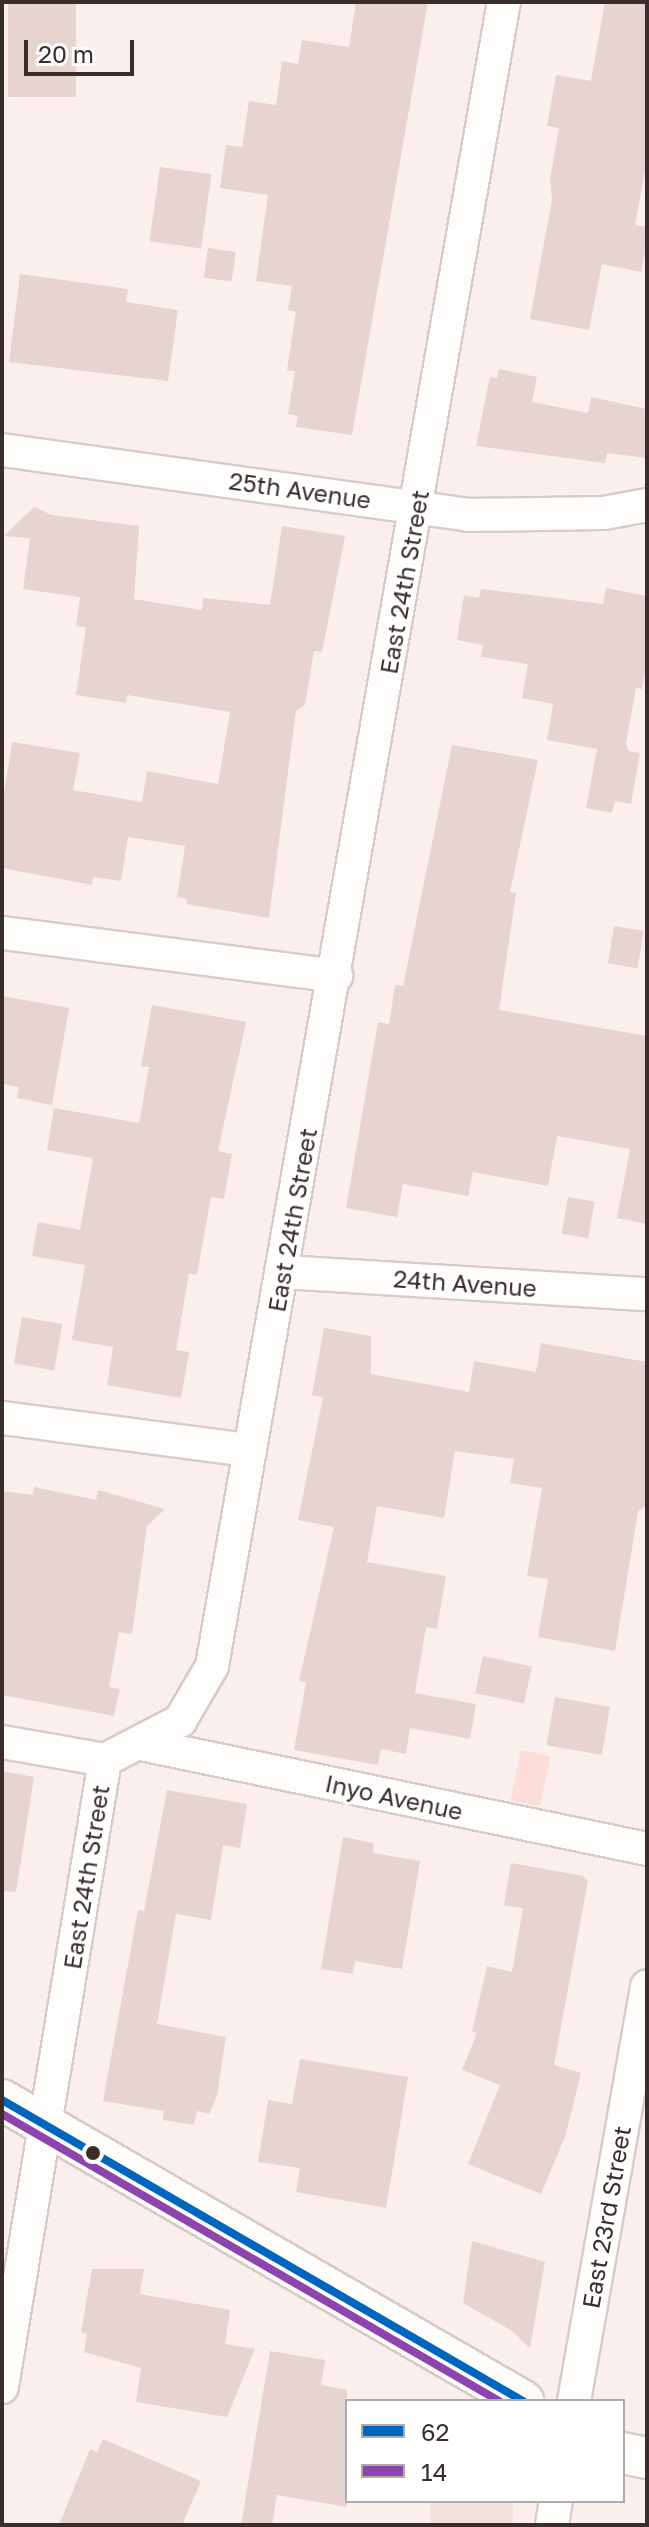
<!DOCTYPE html>
<style>
body{margin:0}
#map{position:relative;width:649px;height:2527px;overflow:hidden;background:#faefed;font-family:"Golos Text",sans-serif}
div>[style]{position:absolute}
.built>*{inset:0;background:#f3e1de;transform-origin:0 0}
.green>*{inset:0;background:#fcddd8;transform-origin:0 0}
.building>*{inset:0;background:#e6d4d1;transform-origin:0 0}
.roads{filter:drop-shadow(2px 0 #d7ccca) drop-shadow(-2px 0 #d7ccca) drop-shadow(0 2px #d7ccca) drop-shadow(0 -2px #d7ccca)}
.minor>*{height:32px;margin:-16px;padding:0 16px;transform-origin:16px;border-radius:16px;background:#fefdfc}
.tertiary>*{height:40px;margin:-20px;padding:0 20px;transform-origin:20px;border-radius:20px;background:#fefdfc}
.bus-1>*{height:8px;margin:-4px;padding:0 4px;transform-origin:4px;border-radius:4px;background:#0065bd}
.bus-2>*{height:8px;margin:-4px;padding:0 4px;transform-origin:4px;border-radius:4px;background:#8e44ad}
.dots>*{width:22px;height:22px;translate:-50% -50%;box-sizing:border-box;border:4px solid #fff;border-radius:50%}
span{translate:-50% -50%;white-space:nowrap;text-align:center;line-height:1.15;-webkit-text-stroke:7px #fff;paint-order:stroke}
.street-label{font-size:24px;color:#3a2e2c}
.frame{position:absolute;inset:0;border:4px solid #3a2e2c;pointer-events:none}
.legend{position:absolute;left:345px;top:2399px;width:280px;height:104px;box-sizing:border-box;background:#fff;border:2px solid #b0abab;margin:0;padding:10px 14px;list-style:none;font-size:24px;color:#3a2e2c}
.legend li{display:flex;align-items:center;gap:16px;height:40px}
.legend b{width:40px;border:2px solid #b0abab}
.scale{position:absolute;left:24px;top:40px;width:110px;height:36px;box-sizing:border-box;border:4px solid #3a2e2c;border-top:0;padding-left:10px;font-size:24px;line-height:28px;white-space:nowrap;color:#3a2e2c;-webkit-text-stroke:6px #fff;paint-order:stroke}
</style>
<div id="map">
<div class="built">
<div style="left:430px;top:2501px;width:83px;height:24px"></div>
</div>
<div class="green">
<div style="left:521px;top:1750px;width:30px;height:51px;rotate:12deg"></div>
</div>
<div class="building">
<div style="left:8px;top:2px;width:68px;height:95px"></div>
<div style="clip-path:polygon(356px 2px,428px 2px,352px 435px,296px 427px,298px 416px,288px 414px,295px 371px,287px 370px,296px 312px,288px 310px,292px 286px,256px 281px,268px 195px,220px 188px,226px 145px,242px 147px,249px 101px,276px 105px,282px 61px,298px 64px,302px 40px,349px 47px)"></div>
<div style="clip-path:polygon(605px 2px,647px 2px,647px 160px,635px 225px,647px 227px,647px 242px,641px 272px,602px 264px,589px 330px,530px 319px,552px 200px,550px 179px,559px 128px,547px 126px,556px 75px,591px 81px)"></div>
<div style="left:160px;top:167px;width:52px;height:75px;rotate:8deg"></div>
<div style="left:208px;top:248px;width:28px;height:30px;rotate:8deg"></div>
<div style="clip-path:polygon(20px 274px,128px 289px,126px 302px,178px 310px,168px 381px,9px 362px)"></div>
<div style="clip-path:polygon(499px 369px,537px 377px,532px 402px,588px 413px,591px 397px,647px 409px,647px 458px,607px 453px,605px 463px,476px 446px,490px 377px,497px 378px)"></div>
<div style="clip-path:polygon(34px 507px,52px 515px,139px 526px,134px 599px,202px 610px,203px 598px,270px 605px,282px 526px,345px 536px,322px 652px,314px 651px,305px 705px,296px 711px,269px 918px,186px 904px,187px 899px,177px 897px,185px 846px,128px 837px,121px 881px,93px 877px,92px 885px,2px 868px,2px 807px,12px 742px,80px 753px,73px 790px,142px 802px,147px 771px,218px 784px,230px 712px,127px 695px,126px 703px,76px 695px,86px 627px,76px 626px,80px 597px,23px 589px,30px 538px,4px 536px)"></div>
<div style="clip-path:polygon(606px 588px,647px 596px,647px 663px,642px 689px,636px 688px,626px 744px,629px 751px,640px 753px,631px 804px,615px 801px,612px 813px,586px 808px,597px 749px,547px 740px,553px 704px,522px 698px,528px 664px,481px 657px,483px 645px,457px 640px,464px 595px,479px 598px,481px 589px,603px 604px)"></div>
<div style="clip-path:polygon(452px 745px,538px 760px,510px 892px,516px 893px,499px 1010px,647px 1036px,647px 1224px,617px 1218px,630px 1149px,557px 1136px,548px 1186px,473px 1172px,468px 1196px,403px 1184px,397px 1217px,346px 1208px,378px 1022px,389px 1024px,395px 985px,403px 986px)"></div>
<div style="left:614px;top:926px;width:30px;height:38px;rotate:9deg"></div>
<div style="clip-path:polygon(2px 996px,69px 1008px,52px 1105px,17px 1098px,19px 1087px,2px 1084px)"></div>
<div style="clip-path:polygon(152px 1005px,246px 1022px,218px 1151px,232px 1154px,224px 1199px,211px 1197px,197px 1275px,189px 1273px,176px 1350px,189px 1352px,181px 1398px,107px 1385px,113px 1347px,72px 1340px,85px 1265px,32px 1256px,38px 1222px,80px 1230px,93px 1158px,47px 1150px,54px 1108px,139px 1123px,149px 1067px,141px 1066px)"></div>
<div style="left:568px;top:1197px;width:27px;height:37px;rotate:10deg"></div>
<div style="left:22px;top:1317px;width:41px;height:47px;rotate:10deg"></div>
<div style="clip-path:polygon(324px 1328px,371px 1336px,371px 1374px,469px 1392px,474px 1361px,536px 1372px,541px 1343px,647px 1362px,647px 1504px,638px 1512px,615px 1651px,538px 1637px,548px 1579px,527px 1576px,542px 1488px,510px 1483px,514px 1459px,455px 1451px,444px 1518px,377px 1506px,367px 1562px,446px 1576px,437px 1629px,426px 1627px,415px 1693px,476px 1704px,470px 1739px,410px 1728px,406px 1754px,381px 1749px,378px 1765px,294px 1750px,306px 1682px,299px 1681px,334px 1527px,298px 1520px,323px 1397px,312px 1395px)"></div>
<div style="clip-path:polygon(34px 1487px,96px 1500px,98px 1490px,165px 1509px,147px 1526px,132px 1634px,119px 1632px,109px 1687px,120px 1689px,114px 1716px,2px 1695px,2px 1491px,33px 1495px)"></div>
<div style="left:483px;top:1656px;width:50px;height:38px;rotate:12deg"></div>
<div style="left:555px;top:1697px;width:56px;height:49px;rotate:10deg"></div>
<div style="clip-path:polygon(2px 1771px,34px 1777px,16px 1892px,2px 1891px)"></div>
<div style="clip-path:polygon(167px 1790px,247px 1804px,240px 1848px,223px 1845px,211px 1920px,176px 1914px,157px 2024px,226px 2037px,217px 2096px,209px 2114px,197px 2111px,194px 2125px,163px 2120px,164px 2111px,103px 2101px,138px 1910px,144px 1911px)"></div>
<div style="clip-path:polygon(343px 1837px,374px 1843px,373px 1853px,420px 1861px,402px 1969px,355px 1961px,353px 1974px,321px 1969px)"></div>
<div style="clip-path:polygon(511px 1863px,583px 1876px,588px 1881px,554px 2065px,581px 2073px,566px 2134px,541px 2194px,468px 2164px,500px 2085px,462px 2070px,477px 2033px,472px 2031px,487px 1966px,512px 1972px,523px 1908px,504px 1905px)"></div>
<div style="clip-path:polygon(300px 2059px,408px 2077px,386px 2208px,296px 2192px,300px 2168px,258px 2162px,268px 2100px,292px 2104px)"></div>
<div style="clip-path:polygon(472px 2241px,545px 2262px,530px 2348px,512px 2331px,463px 2303px)"></div>
<div style="clip-path:polygon(92px 2269px,144px 2269px,140px 2294px,230px 2310px,225px 2344px,255px 2349px,227px 2417px,136px 2402px,141px 2368px,84px 2352px,87px 2334px,81px 2332px)"></div>
<div style="clip-path:polygon(270px 2351px,325px 2360px,321px 2385px,347px 2390px,347px 2507px,277px 2495px,272px 2525px,241px 2525px)"></div>
<div style="clip-path:polygon(103px 2439px,201px 2481px,182px 2525px,59px 2525px,90px 2449px,97px 2452px)"></div>
</div>
<div class="roads">
<div class="minor">
<div style="left:2px;top:450px;width:471px;rotate:7.9deg"></div>
<div style="left:468px;top:515px;width:136px;rotate:-0.8deg"></div>
<div style="left:604px;top:513px;width:44px;rotate:-10.5deg"></div>
<div style="left:2px;top:933px;width:337px;rotate:7.3deg"></div>
<div style="left:283px;top:1272px;width:365px;rotate:3.5deg"></div>
<div style="left:2px;top:1418px;width:250px;rotate:7.4deg"></div>
<div style="left:2px;top:1742px;width:105px;rotate:9.9deg"></div>
<div style="left:141px;top:1744px;width:517px;rotate:11.72deg"></div>
<div style="left:2px;top:2387px;width:635px;rotate:-80.67deg"></div>
<div style="left:105px;top:1760px;width:85px;rotate:-27.5deg"></div>
<div style="left:180px;top:1721px;width:64px;rotate:-59.8deg"></div>
<div style="left:212px;top:1666px;width:1689px;rotate:-80.05deg"></div>
<div style="left:574px;top:2401px;width:421px;rotate:-80deg"></div>
<div style="left:552px;top:2525px;width:24px;rotate:-81deg"></div>
</div>
<div class="tertiary">
<div style="left:2px;top:2100px;width:602px;rotate:30.02deg"></div>
<div style="left:623px;top:2453px;width:25px;rotate:12deg"></div>
</div>
</div>
<div class="bus-1">
<div style="left:2px;top:2100px;width:602px;rotate:30.02deg"></div>
</div>
<div class="bus-2">
<div style="left:2px;top:2114px;width:574px;rotate:30deg"></div>
</div>
<div class="dots">
<div style="left:93px;top:2153px;background:#3a2e2c"></div>
</div>
<div class="street-label">
<span style="left:300px;top:490px;rotate:8deg">25th Avenue</span>
<span style="left:404px;top:582px;rotate:-80deg">East 24th Street</span>
<span style="left:292px;top:1220px;rotate:-80deg">East 24th Street</span>
<span style="left:465px;top:1283px;rotate:4deg">24th Avenue</span>
<span style="left:394px;top:1797px;rotate:12deg">Inyo Avenue</span>
<span style="left:86px;top:1877px;rotate:-81deg">East 24th Street</span>
<span style="left:606px;top:2217px;rotate:-80deg">East 23rd Street</span>
</div>
<div class="frame"></div>
<ul class="legend">
<li><b style="height:10px;background:#0065bd"></b>62</li>
<li><b style="height:10px;background:#8e44ad"></b>14</li>
</ul>
<div class="scale">20 m</div>
</div>
